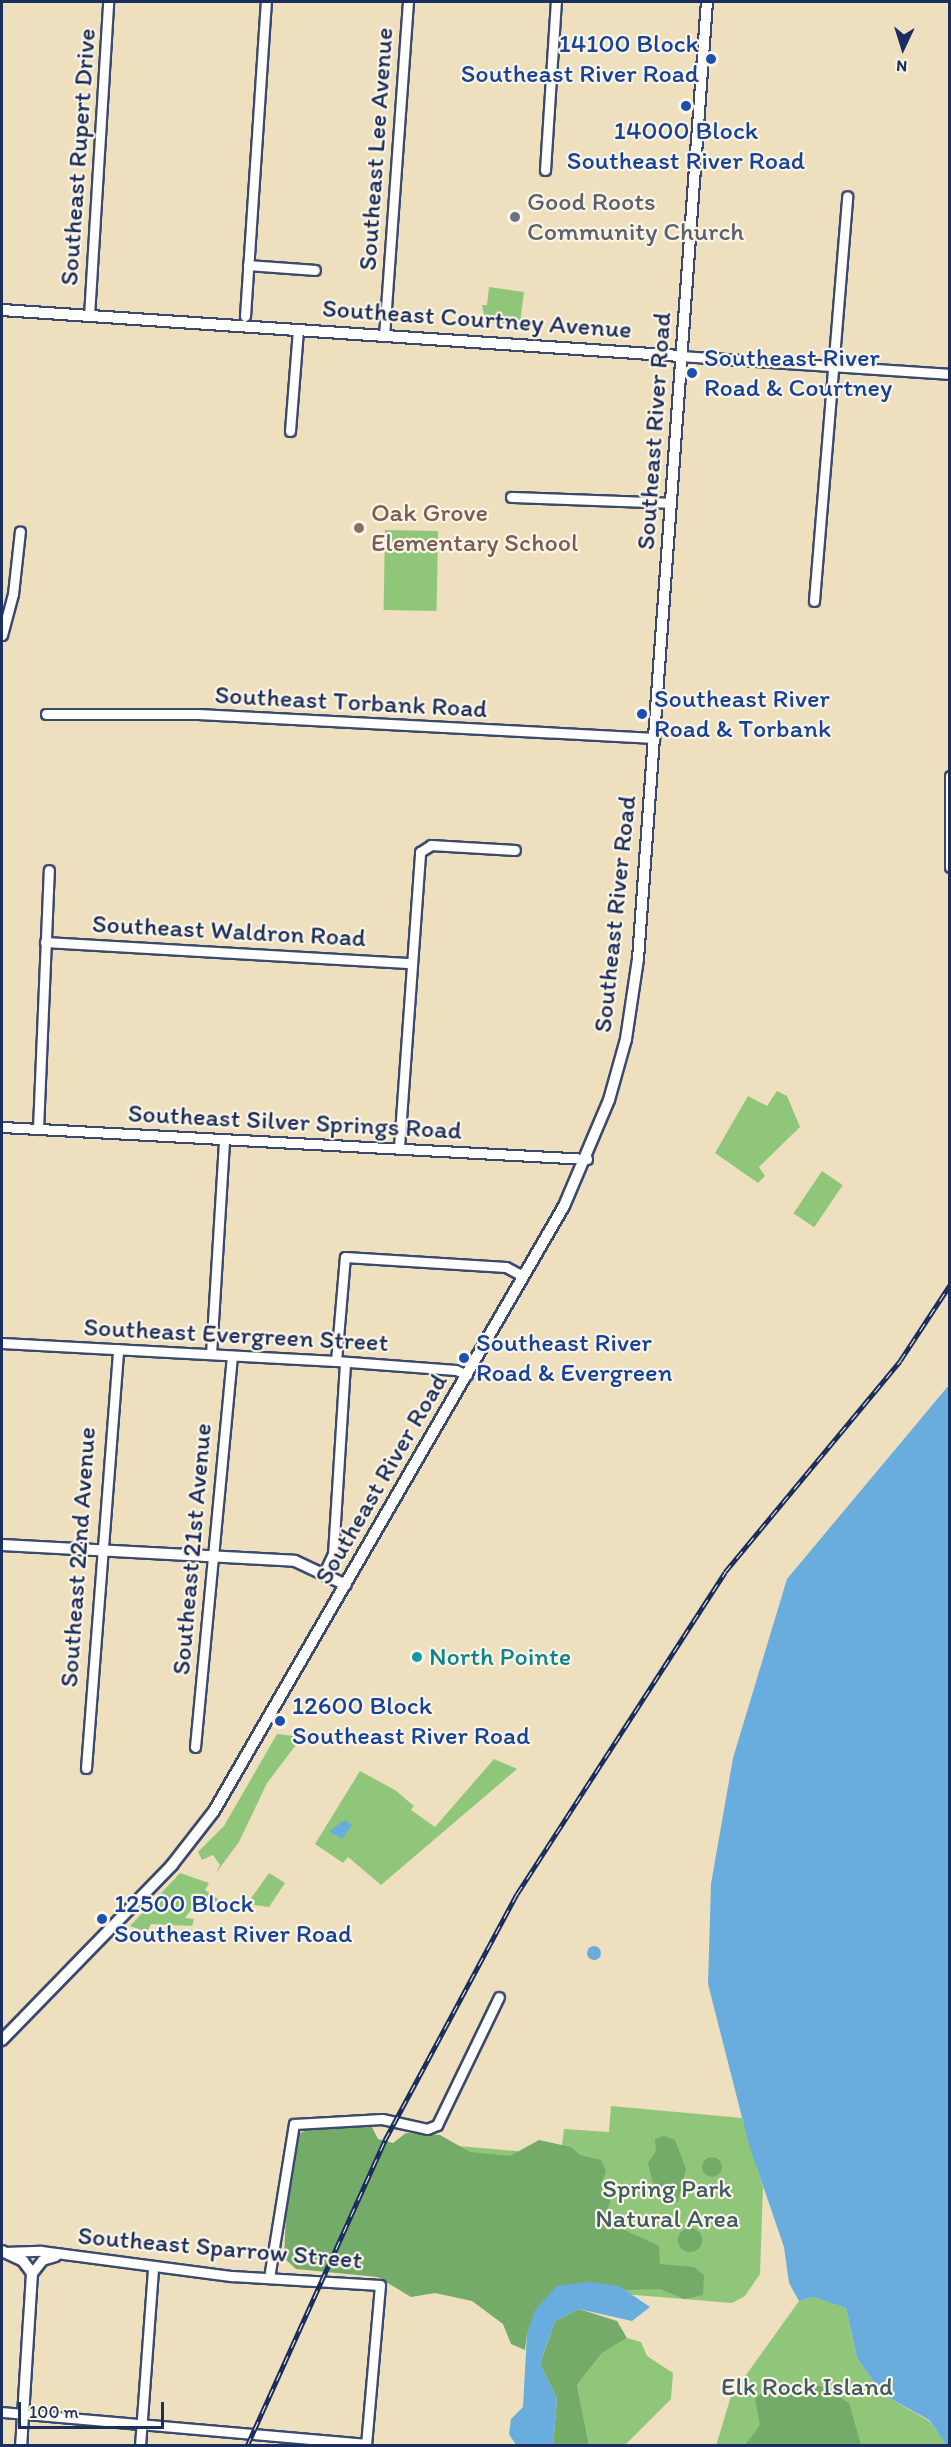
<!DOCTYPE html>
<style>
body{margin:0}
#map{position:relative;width:951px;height:2447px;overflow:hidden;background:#eee0be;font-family:Itim,sans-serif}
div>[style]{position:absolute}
.green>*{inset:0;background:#90c679;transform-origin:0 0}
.forest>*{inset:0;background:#74ab69}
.round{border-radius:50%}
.water>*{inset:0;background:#69adde}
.roads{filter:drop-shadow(2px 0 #3b4a6c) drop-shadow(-2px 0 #3b4a6c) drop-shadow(0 2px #3b4a6c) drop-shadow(0 -2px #3b4a6c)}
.minor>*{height:9px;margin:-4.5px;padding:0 4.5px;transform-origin:4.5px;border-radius:4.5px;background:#fff}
.tertiary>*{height:10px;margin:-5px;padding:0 5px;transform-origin:5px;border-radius:5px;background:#fff}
.rail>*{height:5px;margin-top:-2.5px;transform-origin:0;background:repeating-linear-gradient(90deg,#fcf5e5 0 9px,#1b2f5e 0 18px);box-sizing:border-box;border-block:2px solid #1b2f5e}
.dots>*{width:16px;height:16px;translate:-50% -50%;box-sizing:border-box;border:3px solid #fcf5e5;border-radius:50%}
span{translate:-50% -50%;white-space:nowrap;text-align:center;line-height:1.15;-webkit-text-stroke:4.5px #fcf5e5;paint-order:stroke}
.transit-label{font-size:26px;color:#164399}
.right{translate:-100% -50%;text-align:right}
.left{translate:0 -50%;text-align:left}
.street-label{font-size:26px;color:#1b2f5e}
.worship-label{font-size:26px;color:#5b616d}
.education-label{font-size:26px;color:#785e54}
.culture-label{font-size:26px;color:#0d838f}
.park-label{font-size:26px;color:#3e5c66}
.frame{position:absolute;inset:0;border:3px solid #1b2f5e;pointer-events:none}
.north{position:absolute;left:873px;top:18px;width:60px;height:60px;-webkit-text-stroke:4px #fcf5e5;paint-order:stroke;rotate:184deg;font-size:16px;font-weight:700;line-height:24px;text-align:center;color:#1b2f5e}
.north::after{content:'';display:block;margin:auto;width:21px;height:27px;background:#1b2f5e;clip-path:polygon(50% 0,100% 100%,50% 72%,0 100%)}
.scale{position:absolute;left:18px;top:2402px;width:146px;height:27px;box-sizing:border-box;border:3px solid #1b2f5e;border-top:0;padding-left:8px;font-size:18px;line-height:21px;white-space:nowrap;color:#1b2f5e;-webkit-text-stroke:4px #fcf5e5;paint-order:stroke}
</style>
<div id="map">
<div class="green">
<div style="clip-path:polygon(489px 287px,524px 292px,520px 323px,486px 323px,482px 305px,487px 305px)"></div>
<div style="left:385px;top:530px;width:53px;height:80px;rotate:1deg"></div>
<div style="clip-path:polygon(777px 1091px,787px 1096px,800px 1127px,759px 1167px,765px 1176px,758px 1183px,715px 1153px,748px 1096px,767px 1106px)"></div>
<div style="left:822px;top:1171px;width:25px;height:51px;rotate:34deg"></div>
<div style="clip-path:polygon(277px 1734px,302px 1737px,267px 1783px,239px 1842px,216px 1873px,220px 1865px,213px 1855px,202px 1860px,198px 1852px,224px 1826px)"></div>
<div style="clip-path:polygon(494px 1759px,517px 1769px,381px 1885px,348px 1857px,343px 1863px,315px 1844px,360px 1771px,395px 1790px,414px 1806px,411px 1810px,435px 1827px)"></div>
<div style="clip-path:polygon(180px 1873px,209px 1883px,205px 1890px,222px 1902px,199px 1899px,185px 1918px,194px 1919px,192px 1926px,151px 1924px,147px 1932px,130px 1926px)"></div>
<div style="clip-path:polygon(269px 1873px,285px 1883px,269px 1907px,247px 1904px)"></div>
<div style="clip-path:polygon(611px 2106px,742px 2118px,763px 2187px,760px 2274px,745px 2296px,732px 2303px,345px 2271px,401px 2141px,561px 2155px,564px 2129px,609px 2132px)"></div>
<div style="clip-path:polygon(813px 2297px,846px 2308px,857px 2358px,882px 2394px,929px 2421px,947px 2445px,716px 2446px,731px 2396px,799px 2301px)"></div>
<div style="clip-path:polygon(627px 2338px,641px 2342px,647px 2356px,673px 2373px,671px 2399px,625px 2445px,589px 2445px,577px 2385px,602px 2353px)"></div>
</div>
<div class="forest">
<div style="clip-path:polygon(314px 2127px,372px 2127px,378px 2139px,393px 2143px,406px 2133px,440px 2135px,470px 2152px,510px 2156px,539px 2140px,571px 2147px,580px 2155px,601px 2160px,606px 2171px,601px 2184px,611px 2198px,605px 2221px,659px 2246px,660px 2264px,694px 2267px,704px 2275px,703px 2295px,684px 2299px,660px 2289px,627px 2290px,590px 2282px,527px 2334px,525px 2350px,511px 2344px,503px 2324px,472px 2301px,435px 2293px,411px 2297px,378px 2277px,296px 2269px,284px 2258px,289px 2150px,300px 2133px)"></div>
<div style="clip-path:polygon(664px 2136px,675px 2140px,686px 2169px,678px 2202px,669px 2205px,656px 2195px,648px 2163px,656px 2151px,655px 2139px)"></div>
<div class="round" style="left:702px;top:2157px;width:20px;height:20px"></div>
<div class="round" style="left:678px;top:2228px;width:24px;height:24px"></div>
<div style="clip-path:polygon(579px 2309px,617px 2321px,627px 2338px,602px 2353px,577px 2385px,589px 2445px,553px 2445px,557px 2399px,540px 2364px,555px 2321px)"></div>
<div style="clip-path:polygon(821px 2386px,849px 2403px,861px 2445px,745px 2445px,760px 2425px,755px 2399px,767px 2388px)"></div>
</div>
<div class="water">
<div style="clip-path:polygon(949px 1385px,950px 2445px,947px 2446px,929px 2420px,882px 2394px,857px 2358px,846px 2308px,813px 2297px,799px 2301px,789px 2283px,784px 2247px,749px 2145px,708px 1984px,711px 1884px,733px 1758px,787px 1579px)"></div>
<div style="clip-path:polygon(345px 1820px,352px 1825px,342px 1839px,329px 1831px)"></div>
<div class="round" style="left:587px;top:1946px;width:14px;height:14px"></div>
<div style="clip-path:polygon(590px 2282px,619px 2286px,650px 2307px,632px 2321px,579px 2309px,555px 2321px,540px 2364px,557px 2399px,553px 2445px,516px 2445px,509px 2434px,511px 2419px,523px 2407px,527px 2334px,535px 2310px,557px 2286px)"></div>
</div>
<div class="roads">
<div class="minor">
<div style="left:545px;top:170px;width:168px;rotate:-86.3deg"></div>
<div style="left:248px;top:265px;width:67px;rotate:4.3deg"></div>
<div style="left:89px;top:316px;width:315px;rotate:-86.5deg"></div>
<div style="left:245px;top:316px;width:315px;rotate:-86.2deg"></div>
<div style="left:384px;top:336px;width:335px;rotate:-85.9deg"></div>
<div style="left:681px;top:356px;width:270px;rotate:3.8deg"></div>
<div style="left:290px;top:431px;width:101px;rotate:-85.5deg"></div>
<div style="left:511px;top:497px;width:160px;rotate:2.1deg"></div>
<div style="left:814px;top:601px;width:406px;rotate:-85.3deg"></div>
<div style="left:2px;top:635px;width:42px;rotate:-75deg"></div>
<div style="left:13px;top:594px;width:63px;rotate:-83.7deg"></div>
<div style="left:46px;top:714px;width:152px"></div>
<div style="left:198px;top:714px;width:457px;rotate:3deg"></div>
<div style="left:950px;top:776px;width:91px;rotate:90deg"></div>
<div style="left:45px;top:942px;width:367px;rotate:3.3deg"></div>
<div style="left:2px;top:1127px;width:586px;rotate:3.13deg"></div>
<div style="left:38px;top:1129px;width:259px;rotate:-87.6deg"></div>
<div style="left:399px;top:1147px;width:296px;rotate:-85.9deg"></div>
<div style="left:420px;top:852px;width:13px;rotate:-32deg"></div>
<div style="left:431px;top:845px;width:84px;rotate:3.4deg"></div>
<div style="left:2px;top:1343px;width:334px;rotate:3.1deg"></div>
<div style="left:336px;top:1361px;width:120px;rotate:4.3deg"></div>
<div style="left:456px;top:1370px;width:12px;rotate:24deg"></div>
<div style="left:211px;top:1354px;width:215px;rotate:-86.5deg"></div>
<div style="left:336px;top:1361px;width:104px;rotate:-85.1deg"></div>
<div style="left:345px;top:1257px;width:161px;rotate:3.6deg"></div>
<div style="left:506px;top:1267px;width:19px;rotate:28deg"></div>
<div style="left:324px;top:1573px;width:21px;rotate:-65deg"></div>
<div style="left:333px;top:1554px;width:192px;rotate:-86.4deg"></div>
<div style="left:195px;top:1747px;width:393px;rotate:-84.6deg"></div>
<div style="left:86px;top:1768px;width:420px;rotate:-85.6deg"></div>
<div style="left:4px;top:2252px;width:37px;rotate:-2deg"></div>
<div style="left:41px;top:2251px;width:193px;rotate:7.5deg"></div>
<div style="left:232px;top:2276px;width:148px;rotate:3.5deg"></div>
<div style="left:380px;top:2285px;width:162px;rotate:95deg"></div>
<div style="left:32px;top:2273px;width:16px;rotate:-52deg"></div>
<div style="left:42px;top:2260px;width:14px;rotate:-17deg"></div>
<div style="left:269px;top:2278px;width:156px;rotate:-80.8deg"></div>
<div style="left:294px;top:2124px;width:88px;rotate:-3.3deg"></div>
<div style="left:382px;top:2119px;width:46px;rotate:12.5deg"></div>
<div style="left:427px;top:2129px;width:11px;rotate:-22deg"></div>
<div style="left:437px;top:2125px;width:142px;rotate:-64.2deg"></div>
<div style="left:2px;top:2412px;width:365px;rotate:5deg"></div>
<div style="left:140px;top:2446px;width:178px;rotate:-85.8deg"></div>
</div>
<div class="tertiary">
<div style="left:2px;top:310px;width:681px;rotate:3.88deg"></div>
<div style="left:2px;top:1545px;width:293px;rotate:3.1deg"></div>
<div style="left:295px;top:1561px;width:56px;rotate:25.2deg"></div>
<div style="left:2px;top:2040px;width:244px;rotate:-45.8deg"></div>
<div style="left:172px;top:1865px;width:68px;rotate:-52.1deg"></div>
<div style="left:214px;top:1811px;width:699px;rotate:-59.95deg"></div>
<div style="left:564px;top:1206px;width:115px;rotate:-67deg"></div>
<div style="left:609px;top:1100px;width:63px;rotate:-74.4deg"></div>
<div style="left:626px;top:1039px;width:81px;rotate:-81.5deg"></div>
<div style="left:638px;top:959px;width:959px;rotate:-85.88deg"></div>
<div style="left:2px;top:2251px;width:23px;rotate:25deg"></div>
<div style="left:23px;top:2261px;width:15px;rotate:53deg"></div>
<div style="left:32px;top:2273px;width:173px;rotate:93.6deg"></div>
</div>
</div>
<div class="rail">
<div style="left:247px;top:2446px;width:336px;rotate:-65.7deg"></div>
<div style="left:385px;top:2140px;width:279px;rotate:-61.8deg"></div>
<div style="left:517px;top:1894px;width:383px;rotate:-57.1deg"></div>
<div style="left:725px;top:1572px;width:274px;rotate:-50.3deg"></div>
<div style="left:900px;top:1361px;width:91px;rotate:-56.7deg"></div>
</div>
<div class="dots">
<div style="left:711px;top:59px;background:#1a4fb4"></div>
<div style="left:686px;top:106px;background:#1a4fb4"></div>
<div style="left:515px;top:217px;background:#6b7280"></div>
<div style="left:692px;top:373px;background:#1a4fb4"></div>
<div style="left:359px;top:528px;background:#8d6e63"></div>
<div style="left:642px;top:714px;background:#1a4fb4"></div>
<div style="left:464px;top:1358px;background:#1a4fb4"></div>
<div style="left:417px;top:1657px;background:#0f9aa8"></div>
<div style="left:280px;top:1721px;background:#1a4fb4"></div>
<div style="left:102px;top:1919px;background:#1a4fb4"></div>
</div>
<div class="transit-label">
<span class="right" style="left:699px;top:59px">14100 Block<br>Southeast River Road</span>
<span style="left:686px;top:146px">14000 Block<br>Southeast River Road</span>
<span class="left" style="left:704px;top:373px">Southeast River<br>Road &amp; Courtney</span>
<span class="left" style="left:654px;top:714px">Southeast River<br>Road &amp; Torbank</span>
<span class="left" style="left:476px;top:1358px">Southeast River<br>Road &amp; Evergreen</span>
<span class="left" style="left:292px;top:1721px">12600 Block<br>Southeast River Road</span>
<span class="left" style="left:114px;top:1919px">12500 Block<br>Southeast River Road</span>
</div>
<div class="street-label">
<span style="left:376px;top:149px;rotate:-86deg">Southeast Lee Avenue</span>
<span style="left:78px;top:157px;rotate:-86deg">Southeast Rupert Drive</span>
<span style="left:477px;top:319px;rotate:4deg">Southeast Courtney Avenue</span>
<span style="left:654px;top:431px;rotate:-86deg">Southeast River Road</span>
<span style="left:351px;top:702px;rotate:3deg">Southeast Torbank Road</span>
<span style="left:615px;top:914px;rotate:-84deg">Southeast River Road</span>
<span style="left:229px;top:931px;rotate:3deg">Southeast Waldron Road</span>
<span style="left:295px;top:1122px;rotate:3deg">Southeast Silver Springs Road</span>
<span style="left:236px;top:1335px;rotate:3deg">Southeast Evergreen Street</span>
<span style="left:381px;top:1479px;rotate:-60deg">Southeast River Road</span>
<span style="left:192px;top:1549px;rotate:-85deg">Southeast 21st Avenue</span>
<span style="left:78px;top:1557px;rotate:-86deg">Southeast 22nd Avenue</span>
<span style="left:220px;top:2248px;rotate:5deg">Southeast Sparrow Street</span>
</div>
<div class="worship-label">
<span class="left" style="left:527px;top:217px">Good Roots<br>Community Church</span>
</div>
<div class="education-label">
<span class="left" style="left:371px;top:528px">Oak Grove<br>Elementary School</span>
</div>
<div class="culture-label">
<span class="left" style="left:429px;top:1657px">North Pointe</span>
</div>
<div class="park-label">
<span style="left:667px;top:2204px">Spring Park<br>Natural Area</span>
<span style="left:807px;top:2387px">Elk Rock Island</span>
</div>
<div class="frame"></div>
<div class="north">N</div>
<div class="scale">100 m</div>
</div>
